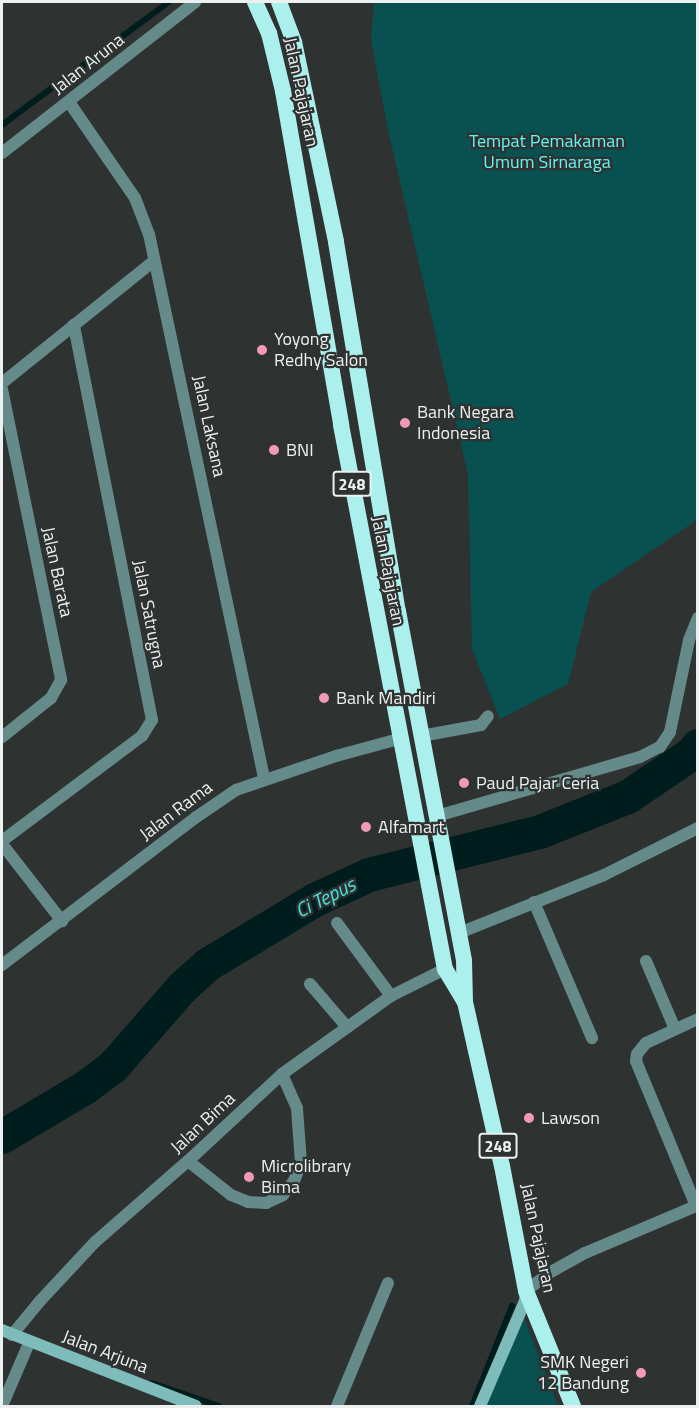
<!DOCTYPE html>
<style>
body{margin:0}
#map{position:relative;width:699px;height:1408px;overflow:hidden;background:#2e3332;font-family:"Titillium Web",sans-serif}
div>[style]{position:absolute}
.green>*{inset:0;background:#095050}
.stream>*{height:6px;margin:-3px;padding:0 3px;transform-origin:3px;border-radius:3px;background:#001d1d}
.river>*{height:34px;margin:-17px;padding:0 17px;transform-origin:17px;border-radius:17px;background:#001d1d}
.minor>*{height:12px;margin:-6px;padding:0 6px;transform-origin:6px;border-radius:6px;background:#648a89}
.tertiary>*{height:12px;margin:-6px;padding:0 6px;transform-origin:6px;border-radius:6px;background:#648a89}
.secondary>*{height:12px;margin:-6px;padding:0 6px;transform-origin:6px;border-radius:6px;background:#7ebbbb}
.trunk>*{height:16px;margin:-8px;padding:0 8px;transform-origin:8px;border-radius:8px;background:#acf0ee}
.dots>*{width:16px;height:16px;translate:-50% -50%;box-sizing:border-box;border:3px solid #2e3332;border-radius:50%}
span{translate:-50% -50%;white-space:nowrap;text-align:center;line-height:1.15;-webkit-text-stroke:4.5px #2e3332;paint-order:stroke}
.shield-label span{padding:2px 4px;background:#2e3332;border:2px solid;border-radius:4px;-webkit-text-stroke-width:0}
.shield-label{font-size:16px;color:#edf0f0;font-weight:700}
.street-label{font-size:18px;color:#edf0f0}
.park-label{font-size:18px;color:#63f4f3}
.poi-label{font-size:18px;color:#edf0f0}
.left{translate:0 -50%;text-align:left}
.right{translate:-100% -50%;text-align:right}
.water-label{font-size:20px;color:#4ae0df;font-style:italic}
.frame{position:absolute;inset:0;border:3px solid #edf0f0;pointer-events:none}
</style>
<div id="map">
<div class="green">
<div style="clip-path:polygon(374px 2px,697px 2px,697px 517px,694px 522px,591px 592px,568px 684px,500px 719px,472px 649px,468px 474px,388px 130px,371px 40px)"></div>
<div style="clip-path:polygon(523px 1315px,558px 1406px,486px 1406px)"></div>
</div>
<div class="stream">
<div style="left:59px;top:83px;width:137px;rotate:-36.4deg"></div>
<div style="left:2px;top:125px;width:64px;rotate:-36.7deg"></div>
<div style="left:152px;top:1383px;width:71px;rotate:18.9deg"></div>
<div style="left:472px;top:1406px;width:108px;rotate:-68.2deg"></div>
</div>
<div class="river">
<div style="left:2px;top:1137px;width:96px;rotate:-30.6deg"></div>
<div style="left:85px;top:1088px;width:36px;rotate:-37deg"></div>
<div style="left:114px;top:1066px;width:103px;rotate:-48.9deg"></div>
<div style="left:182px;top:988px;width:36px;rotate:-42deg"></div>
<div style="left:209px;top:964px;width:124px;rotate:-31.1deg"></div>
<div style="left:315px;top:900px;width:60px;rotate:-24.8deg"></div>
<div style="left:369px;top:875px;width:176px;rotate:-14.1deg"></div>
<div style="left:540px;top:832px;width:95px;rotate:-21.7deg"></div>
<div style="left:628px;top:797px;width:78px;rotate:-34.1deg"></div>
<div style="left:693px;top:753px;width:9px;rotate:-54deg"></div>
</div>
<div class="minor">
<div style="left:69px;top:102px;width:116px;rotate:55.5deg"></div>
<div style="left:135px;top:198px;width:39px;rotate:69deg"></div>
<div style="left:149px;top:234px;width:556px;rotate:78.06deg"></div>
<div style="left:2px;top:383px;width:195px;rotate:-38.8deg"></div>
<div style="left:2px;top:389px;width:297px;rotate:78.5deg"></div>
<div style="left:61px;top:680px;width:21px;rotate:119deg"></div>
<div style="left:51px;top:698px;width:63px;rotate:141.5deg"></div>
<div style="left:421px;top:736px;width:61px;rotate:-10.4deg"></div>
<div style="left:481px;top:725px;width:11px;rotate:-52deg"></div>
<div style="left:437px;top:816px;width:211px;rotate:-16.2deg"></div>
<div style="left:640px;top:757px;width:22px;rotate:-27deg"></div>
<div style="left:660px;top:747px;width:18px;rotate:-56deg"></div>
<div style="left:670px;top:732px;width:94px;rotate:-78.3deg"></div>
<div style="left:689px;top:640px;width:24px;rotate:-68deg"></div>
<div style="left:2px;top:841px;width:175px;rotate:-36.9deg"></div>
<div style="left:142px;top:736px;width:19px;rotate:-58deg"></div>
<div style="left:152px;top:720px;width:403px;rotate:-101.2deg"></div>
<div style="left:2px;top:844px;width:98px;rotate:52.1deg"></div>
<div style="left:534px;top:902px;width:148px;rotate:66.9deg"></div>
<div style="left:337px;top:923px;width:91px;rotate:53.5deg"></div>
<div style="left:459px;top:933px;width:156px;rotate:-21.8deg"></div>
<div style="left:604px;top:875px;width:105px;rotate:-26.6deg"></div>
<div style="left:646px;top:961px;width:74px;rotate:66.9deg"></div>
<div style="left:2px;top:965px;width:243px;rotate:-37.3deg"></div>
<div style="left:195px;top:818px;width:50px;rotate:-34.3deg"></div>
<div style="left:236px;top:790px;width:106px;rotate:-18.8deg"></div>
<div style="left:336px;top:756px;width:65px;rotate:-15.1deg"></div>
<div style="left:310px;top:984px;width:57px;rotate:49.3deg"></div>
<div style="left:188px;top:1161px;width:55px;rotate:38.3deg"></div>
<div style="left:231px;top:1195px;width:18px;rotate:22deg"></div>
<div style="left:248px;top:1202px;width:18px;rotate:3deg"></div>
<div style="left:266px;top:1203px;width:19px;rotate:-25deg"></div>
<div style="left:283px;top:1195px;width:18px;rotate:-52deg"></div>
<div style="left:294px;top:1181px;width:19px;rotate:-69deg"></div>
<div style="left:301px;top:1163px;width:55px;rotate:-94.2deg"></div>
<div style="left:297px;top:1108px;width:37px;rotate:-114deg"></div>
<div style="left:696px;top:1206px;width:157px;rotate:-112.5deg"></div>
<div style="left:636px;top:1061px;width:7px;rotate:-82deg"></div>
<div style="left:637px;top:1054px;width:14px;rotate:-51deg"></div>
<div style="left:646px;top:1043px;width:57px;rotate:-24.8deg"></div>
<div style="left:526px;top:1291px;width:29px;rotate:-38deg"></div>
<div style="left:549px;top:1273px;width:41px;rotate:-29.1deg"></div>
<div style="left:585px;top:1253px;width:123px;rotate:-23deg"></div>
<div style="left:12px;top:1335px;width:44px;rotate:-50.5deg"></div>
<div style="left:40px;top:1301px;width:81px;rotate:-47deg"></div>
<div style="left:95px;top:1242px;width:123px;rotate:-41.1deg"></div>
<div style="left:188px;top:1161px;width:128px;rotate:-42.8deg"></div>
<div style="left:282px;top:1074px;width:134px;rotate:-35.6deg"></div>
<div style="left:391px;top:996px;width:60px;rotate:-26.6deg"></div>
<div style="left:337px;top:1406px;width:133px;rotate:-67.5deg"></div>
</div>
<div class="tertiary">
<div style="left:2px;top:153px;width:245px;rotate:-38deg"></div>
<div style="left:2px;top:1406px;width:69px;rotate:-66.8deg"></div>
</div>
<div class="secondary">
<div style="left:2px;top:1330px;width:208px;rotate:21.4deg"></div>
<div style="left:480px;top:1406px;width:114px;rotate:-66.8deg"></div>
<div style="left:525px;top:1301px;width:10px;rotate:-84deg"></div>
</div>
<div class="trunk">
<div style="left:255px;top:2px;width:34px;rotate:66deg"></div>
<div style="left:269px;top:33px;width:60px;rotate:76.4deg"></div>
<div style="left:283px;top:91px;width:339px;rotate:80.1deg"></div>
<div style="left:341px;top:425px;width:554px;rotate:79.18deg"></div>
<div style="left:445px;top:969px;width:37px;rotate:59deg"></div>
<div style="left:279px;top:2px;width:43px;rotate:69.4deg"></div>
<div style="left:294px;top:42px;width:204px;rotate:78.1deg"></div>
<div style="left:336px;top:242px;width:374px;rotate:80.5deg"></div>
<div style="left:398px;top:611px;width:356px;rotate:79.3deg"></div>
<div style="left:464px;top:961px;width:41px;rotate:88.6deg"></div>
<div style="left:465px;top:1002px;width:168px;rotate:77.3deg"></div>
<div style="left:502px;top:1166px;width:127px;rotate:79.1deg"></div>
<div style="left:526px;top:1291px;width:124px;rotate:67.8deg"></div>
</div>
<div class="dots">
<div style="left:262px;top:350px;background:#f09ab6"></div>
<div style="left:405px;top:423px;background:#f09ab6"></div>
<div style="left:274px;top:450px;background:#f09ab6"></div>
<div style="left:324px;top:698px;background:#f09ab6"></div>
<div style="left:464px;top:783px;background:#f09ab6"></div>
<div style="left:366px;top:827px;background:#f09ab6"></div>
<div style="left:529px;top:1118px;background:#f09ab6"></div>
<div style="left:249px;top:1177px;background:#f09ab6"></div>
<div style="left:641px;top:1373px;background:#f09ab6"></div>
</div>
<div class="shield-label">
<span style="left:352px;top:484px">248</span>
<span style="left:498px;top:1146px">248</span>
</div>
<div class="street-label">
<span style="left:88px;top:64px;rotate:-38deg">Jalan Aruna</span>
<span style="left:301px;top:92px;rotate:78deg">Jalan Pajajaran</span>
<span style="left:209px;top:426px;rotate:78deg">Jalan Laksana</span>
<span style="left:388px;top:571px;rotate:79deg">Jalan Pajajaran</span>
<span style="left:57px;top:572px;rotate:78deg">Jalan Barata</span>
<span style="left:149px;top:614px;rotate:79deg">Jalan Satrugna</span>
<span style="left:176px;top:811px;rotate:-37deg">Jalan Rama</span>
<span style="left:203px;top:1123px;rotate:-43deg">Jalan Bima</span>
<span style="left:538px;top:1238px;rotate:78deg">Jalan Pajajaran</span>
<span style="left:105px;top:1352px;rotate:21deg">Jalan Arjuna</span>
</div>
<div class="park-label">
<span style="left:547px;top:152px">Tempat Pemakaman<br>Umum Sirnaraga</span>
</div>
<div class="poi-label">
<span class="left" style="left:274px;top:350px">Yoyong<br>Redhy Salon</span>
<span class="left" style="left:417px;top:423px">Bank Negara<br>Indonesia</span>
<span class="left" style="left:286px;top:450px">BNI</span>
<span class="left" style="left:336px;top:698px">Bank Mandiri</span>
<span class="left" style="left:476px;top:783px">Paud Pajar Ceria</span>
<span class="left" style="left:378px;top:827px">Alfamart</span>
<span class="left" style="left:541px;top:1118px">Lawson</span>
<span class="left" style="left:261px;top:1177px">Microlibrary<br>Bima</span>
<span class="right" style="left:629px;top:1373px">SMK Negeri<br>12 Bandung</span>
</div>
<div class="water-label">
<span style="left:325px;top:897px;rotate:-27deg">Ci Tepus</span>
</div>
<div class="frame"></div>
</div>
